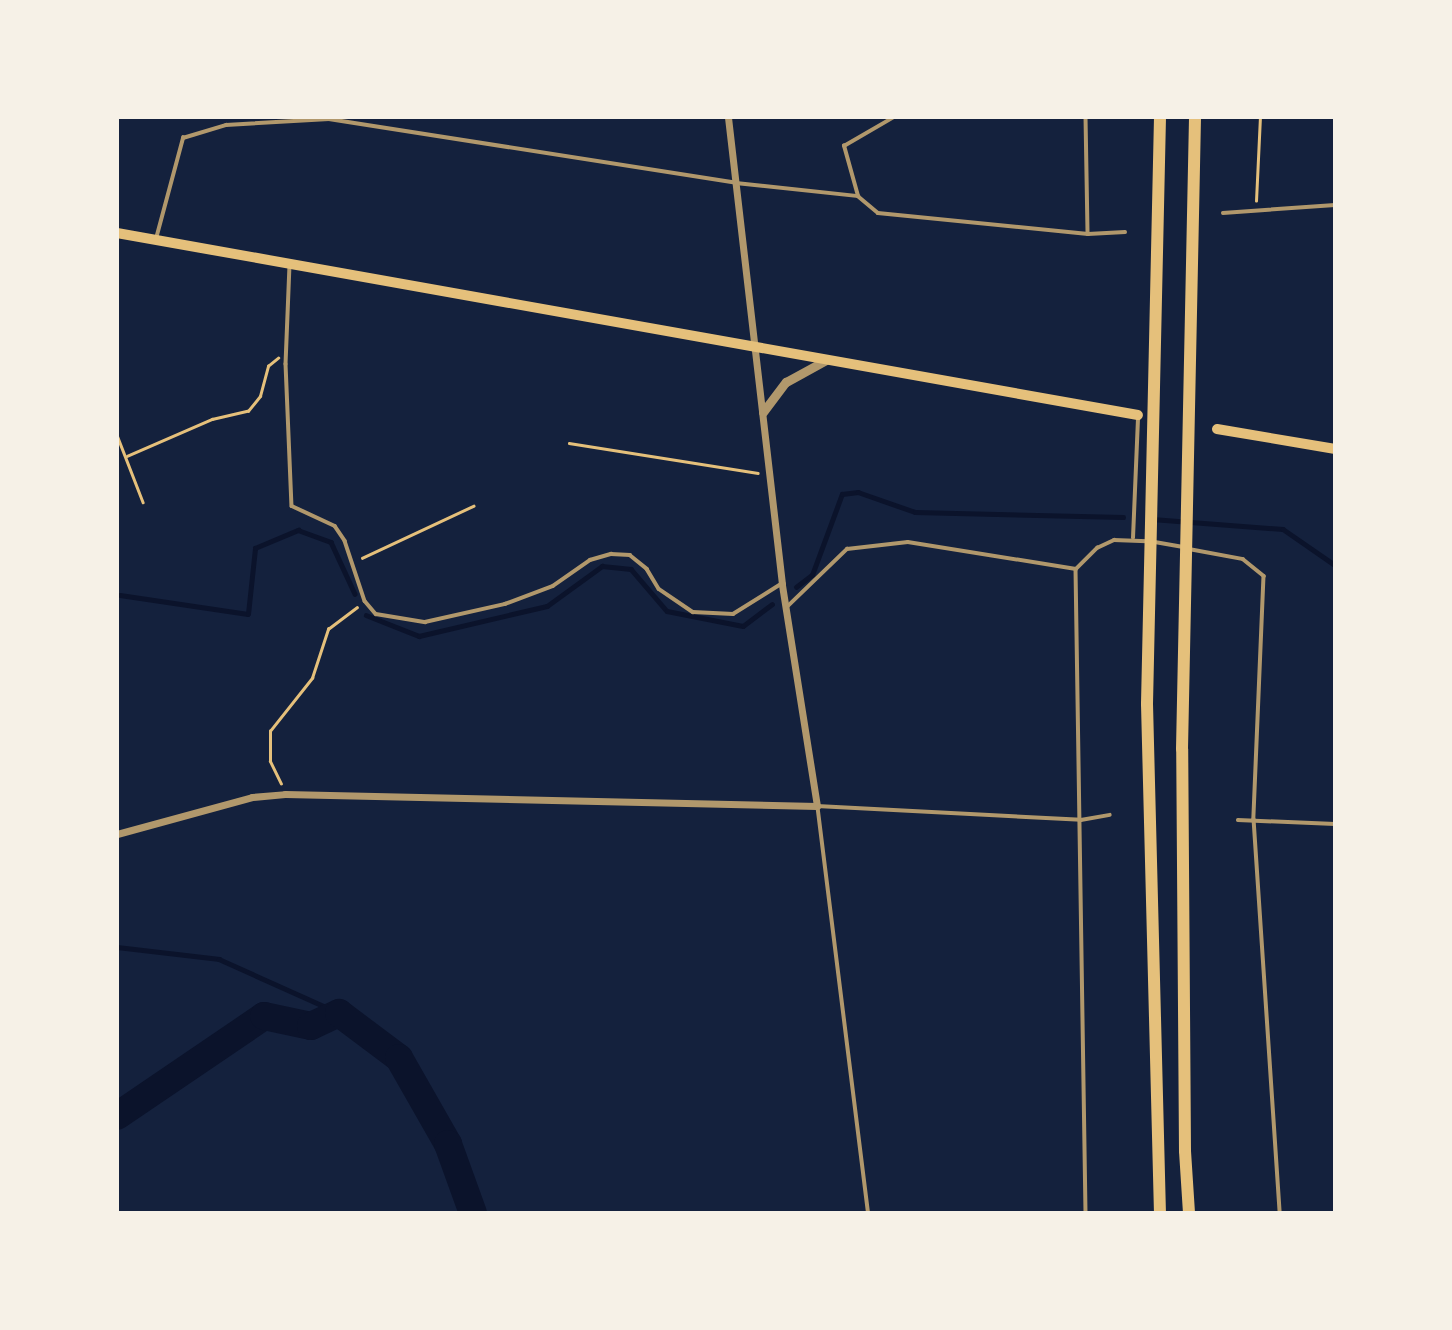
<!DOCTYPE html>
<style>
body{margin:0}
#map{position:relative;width:1452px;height:1330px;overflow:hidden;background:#14213d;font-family:"Varela Round",sans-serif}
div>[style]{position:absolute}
.stream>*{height:4.5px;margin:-2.25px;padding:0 2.25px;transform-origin:2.25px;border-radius:2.25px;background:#0b132b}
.river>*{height:28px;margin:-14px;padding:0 14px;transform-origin:14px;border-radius:14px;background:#0b132b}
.path>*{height:2.5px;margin:-1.25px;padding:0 1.25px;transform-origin:1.25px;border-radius:1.25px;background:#e5c07b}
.service>*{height:3.5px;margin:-1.75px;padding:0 1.75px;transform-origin:1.75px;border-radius:1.75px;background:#b1986c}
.minor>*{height:7px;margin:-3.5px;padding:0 3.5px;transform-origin:3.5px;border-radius:3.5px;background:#b1986c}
.tertiary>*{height:9px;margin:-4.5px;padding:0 4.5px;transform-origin:4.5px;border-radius:4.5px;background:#b1986c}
.secondary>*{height:10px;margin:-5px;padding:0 5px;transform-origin:5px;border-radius:5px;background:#e5c07b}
.motorway>*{height:12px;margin:-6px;padding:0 6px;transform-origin:6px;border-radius:6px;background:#e5c07b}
span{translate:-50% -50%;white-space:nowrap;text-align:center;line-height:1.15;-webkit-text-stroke:5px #f6f1e7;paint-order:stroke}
.frame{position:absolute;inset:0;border:119px solid #f6f1e7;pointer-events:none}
</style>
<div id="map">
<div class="stream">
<div style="left:1152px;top:519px;width:131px;rotate:4.4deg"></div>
<div style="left:1283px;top:529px;width:63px;rotate:34.7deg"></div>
<div style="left:796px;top:587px;width:20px;rotate:-37deg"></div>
<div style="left:812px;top:575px;width:86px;rotate:-69.7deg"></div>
<div style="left:842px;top:494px;width:16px;rotate:-7deg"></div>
<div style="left:858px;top:492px;width:60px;rotate:19.3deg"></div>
<div style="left:915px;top:512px;width:208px;rotate:1.4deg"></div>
<div style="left:120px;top:595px;width:129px;rotate:8.4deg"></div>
<div style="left:248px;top:614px;width:66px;rotate:-83.9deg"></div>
<div style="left:255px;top:548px;width:47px;rotate:-22.7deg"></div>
<div style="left:298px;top:530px;width:35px;rotate:20deg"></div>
<div style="left:331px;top:542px;width:57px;rotate:65.2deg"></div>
<div style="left:366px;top:615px;width:57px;rotate:21.6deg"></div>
<div style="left:419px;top:636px;width:131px;rotate:-13.2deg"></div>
<div style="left:547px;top:606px;width:68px;rotate:-36deg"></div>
<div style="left:602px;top:566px;width:29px;rotate:6deg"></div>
<div style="left:631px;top:569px;width:55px;rotate:49.4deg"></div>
<div style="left:667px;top:611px;width:77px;rotate:11.2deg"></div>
<div style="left:743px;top:626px;width:36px;rotate:-37deg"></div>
<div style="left:117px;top:947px;width:103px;rotate:6.7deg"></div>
<div style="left:219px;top:959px;width:132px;rotate:24.2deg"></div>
</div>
<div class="river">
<div style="left:117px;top:1116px;width:178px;rotate:-34.2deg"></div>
<div style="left:264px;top:1016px;width:48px;rotate:12deg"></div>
<div style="left:311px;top:1026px;width:31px;rotate:-25deg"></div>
<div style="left:339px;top:1013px;width:75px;rotate:36.9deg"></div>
<div style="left:399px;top:1058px;width:99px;rotate:60.3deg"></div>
<div style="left:448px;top:1144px;width:73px;rotate:70.1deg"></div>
</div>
<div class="path">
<div style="left:1256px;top:201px;width:84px;rotate:-87.3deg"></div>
<div style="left:117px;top:435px;width:72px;rotate:68.8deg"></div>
<div style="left:569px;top:443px;width:191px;rotate:9deg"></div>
<div style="left:127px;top:456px;width:93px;rotate:-23.5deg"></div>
<div style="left:212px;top:419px;width:37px;rotate:-13deg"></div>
<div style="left:248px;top:411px;width:19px;rotate:-51deg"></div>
<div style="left:260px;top:396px;width:31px;rotate:-75deg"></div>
<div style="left:268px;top:366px;width:13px;rotate:-39deg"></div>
<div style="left:362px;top:558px;width:123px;rotate:-25.1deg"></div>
<div style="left:281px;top:784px;width:25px;rotate:-116deg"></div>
<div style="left:270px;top:761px;width:30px;rotate:-90deg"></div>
<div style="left:270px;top:731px;width:68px;rotate:-51.6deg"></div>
<div style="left:312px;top:678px;width:52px;rotate:-71.9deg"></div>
<div style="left:328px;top:629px;width:36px;rotate:-37deg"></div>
</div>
<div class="service">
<div style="left:1086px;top:117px;width:117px;rotate:89deg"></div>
<div style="left:858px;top:196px;width:52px;rotate:-105.6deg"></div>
<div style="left:844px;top:146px;width:58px;rotate:-30.1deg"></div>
<div style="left:1223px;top:213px;width:112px;rotate:-4.1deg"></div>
<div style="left:156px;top:239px;width:105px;rotate:-75deg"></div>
<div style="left:183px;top:138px;width:45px;rotate:-16.8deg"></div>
<div style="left:226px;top:125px;width:103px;rotate:-3.3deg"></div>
<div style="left:329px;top:119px;width:412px;rotate:8.9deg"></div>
<div style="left:736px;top:183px;width:123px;rotate:6.1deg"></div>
<div style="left:858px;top:196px;width:26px;rotate:40deg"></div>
<div style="left:878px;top:213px;width:211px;rotate:5.7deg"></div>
<div style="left:1088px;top:234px;width:37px;rotate:-3deg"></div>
<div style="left:290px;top:265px;width:99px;rotate:92.3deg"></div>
<div style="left:286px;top:364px;width:142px;rotate:87.6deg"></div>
<div style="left:292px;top:506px;width:47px;rotate:24.9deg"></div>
<div style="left:335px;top:526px;width:18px;rotate:56deg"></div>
<div style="left:345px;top:541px;width:63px;rotate:71.6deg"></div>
<div style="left:365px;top:601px;width:17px;rotate:50deg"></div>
<div style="left:376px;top:614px;width:50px;rotate:9.3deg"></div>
<div style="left:425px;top:622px;width:82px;rotate:-12.7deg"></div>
<div style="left:505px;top:604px;width:51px;rotate:-20.6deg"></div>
<div style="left:553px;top:586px;width:45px;rotate:-35.1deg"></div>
<div style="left:590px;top:560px;width:22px;rotate:-16deg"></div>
<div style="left:611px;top:554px;width:19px;rotate:3deg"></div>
<div style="left:630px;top:555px;width:22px;rotate:39deg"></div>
<div style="left:647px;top:569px;width:23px;rotate:59deg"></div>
<div style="left:659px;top:589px;width:41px;rotate:34.1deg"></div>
<div style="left:693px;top:612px;width:40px;rotate:2.9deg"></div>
<div style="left:733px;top:614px;width:57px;rotate:-32deg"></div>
<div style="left:1133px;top:538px;width:120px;rotate:-87.6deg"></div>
<div style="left:1155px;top:542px;width:27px;rotate:10deg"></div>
<div style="left:1189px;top:549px;width:55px;rotate:10.5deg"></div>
<div style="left:1243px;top:559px;width:27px;rotate:39deg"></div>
<div style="left:1264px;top:576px;width:243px;rotate:92.4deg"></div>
<div style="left:1254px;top:819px;width:395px;rotate:86.2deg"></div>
<div style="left:1076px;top:569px;width:30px;rotate:-45deg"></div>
<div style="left:1097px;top:548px;width:19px;rotate:-25deg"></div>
<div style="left:1114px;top:540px;width:33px;rotate:2deg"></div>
<div style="left:788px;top:606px;width:82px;rotate:-44deg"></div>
<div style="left:847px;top:549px;width:61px;rotate:-6.5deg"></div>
<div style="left:908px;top:542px;width:170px;rotate:9.1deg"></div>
<div style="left:1076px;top:569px;width:644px;rotate:89.11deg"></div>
<div style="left:1238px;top:820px;width:97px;rotate:2.4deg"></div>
<div style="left:868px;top:1213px;width:410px;rotate:-97.1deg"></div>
<div style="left:817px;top:806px;width:264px;rotate:3deg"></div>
<div style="left:1081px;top:820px;width:29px;rotate:-10deg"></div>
</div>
<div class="minor">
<div style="left:117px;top:834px;width:140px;rotate:-15.3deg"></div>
<div style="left:252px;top:797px;width:33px;rotate:-5deg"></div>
<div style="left:285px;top:794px;width:532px;rotate:1.29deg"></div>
<div style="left:817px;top:806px;width:225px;rotate:-99deg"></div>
<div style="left:782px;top:584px;width:470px;rotate:-96.6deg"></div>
</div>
<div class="tertiary">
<div style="left:763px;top:412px;width:38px;rotate:-53deg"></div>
<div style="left:786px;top:382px;width:46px;rotate:-28.8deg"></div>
</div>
<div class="secondary">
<div style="left:117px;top:233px;width:1037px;rotate:10.11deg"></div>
<div style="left:1217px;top:429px;width:120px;rotate:9.6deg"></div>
</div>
<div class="motorway">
<div style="left:1160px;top:117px;width:587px;rotate:91.27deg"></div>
<div style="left:1147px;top:704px;width:509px;rotate:88.54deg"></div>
<div style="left:1189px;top:1213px;width:62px;rotate:-93.7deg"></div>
<div style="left:1185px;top:1151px;width:402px;rotate:-90.4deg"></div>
<div style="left:1182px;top:749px;width:632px;rotate:-88.82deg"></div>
</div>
<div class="frame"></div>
</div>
